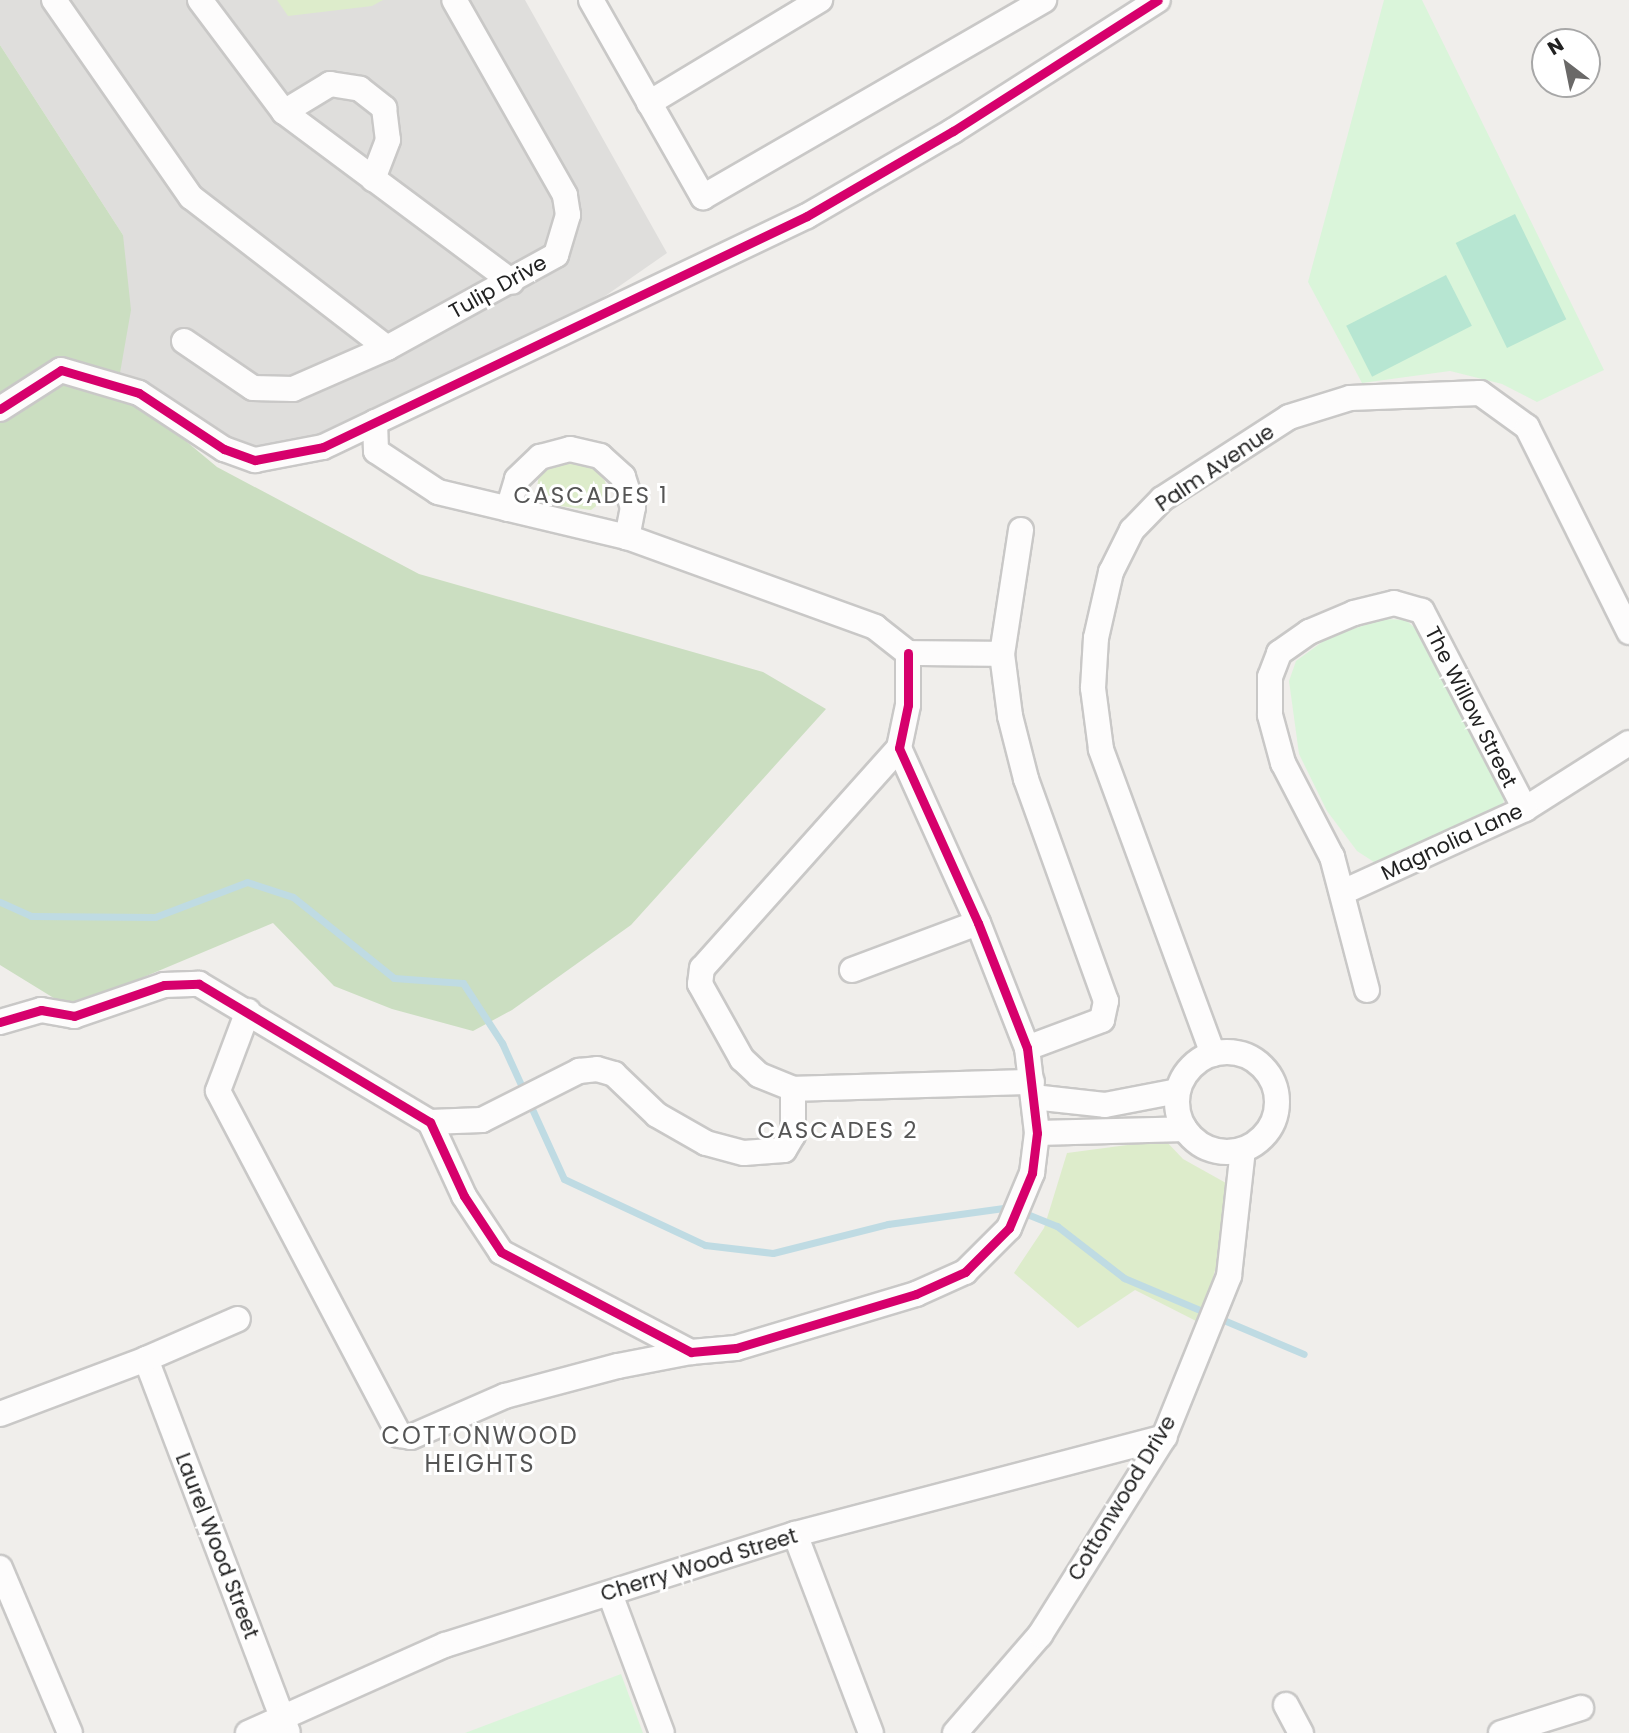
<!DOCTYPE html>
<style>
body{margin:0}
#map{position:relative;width:1629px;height:1733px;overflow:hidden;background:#f0eeeb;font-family:Poppins,sans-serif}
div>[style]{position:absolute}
.residential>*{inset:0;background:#dfdedc}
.grass>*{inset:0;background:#ddeccb}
.forest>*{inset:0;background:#cbdec1}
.park>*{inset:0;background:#daf5da}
.pitch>*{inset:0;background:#b7e6d2;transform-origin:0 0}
.stream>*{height:7px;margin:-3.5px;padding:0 3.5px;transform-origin:3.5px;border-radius:3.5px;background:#bfdbe3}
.roads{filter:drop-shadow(2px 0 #c9c8c7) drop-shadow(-2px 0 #c9c8c7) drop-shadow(0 2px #c9c8c7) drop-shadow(0 -2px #c9c8c7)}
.minor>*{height:24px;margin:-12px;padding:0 12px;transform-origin:12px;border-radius:12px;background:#fdfcfc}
.minor>.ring{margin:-12px;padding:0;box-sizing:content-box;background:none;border:24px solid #fdfcfc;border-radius:50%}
.cycleway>*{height:9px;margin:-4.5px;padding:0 4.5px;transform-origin:4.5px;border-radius:4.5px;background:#d6006c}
span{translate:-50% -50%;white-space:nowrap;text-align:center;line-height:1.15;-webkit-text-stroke:6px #fff;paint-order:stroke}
.street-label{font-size:21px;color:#222}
.neighbourhood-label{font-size:23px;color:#555;letter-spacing:2px}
.quarter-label{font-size:24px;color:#555;letter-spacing:2px}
.north{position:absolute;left:1531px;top:28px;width:70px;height:70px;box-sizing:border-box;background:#fff;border:2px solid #a7a7a7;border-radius:50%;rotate:328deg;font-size:19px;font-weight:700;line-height:28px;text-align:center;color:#222}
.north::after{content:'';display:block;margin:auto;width:24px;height:32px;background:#6a6968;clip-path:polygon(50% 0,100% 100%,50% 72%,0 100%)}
</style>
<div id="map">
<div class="residential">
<div style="clip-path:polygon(0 0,525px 0,667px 253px,503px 367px,311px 456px,236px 449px,146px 383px,120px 373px,123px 235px,0 45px)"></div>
</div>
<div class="grass">
<div style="clip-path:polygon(277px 0,383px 0,372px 6px,288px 16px)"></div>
<div style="clip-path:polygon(570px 459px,590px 462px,605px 481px,608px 497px,591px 510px,560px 506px,544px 499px,537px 488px,539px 474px)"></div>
<div style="clip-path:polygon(1165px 1140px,1183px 1159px,1226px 1183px,1226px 1232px,1200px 1323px,1135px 1290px,1078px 1328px,1014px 1273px,1044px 1228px,1067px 1153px)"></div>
</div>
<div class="forest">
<div style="clip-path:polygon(0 45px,123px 235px,131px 310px,120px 373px,109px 392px,139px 402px,217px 467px,419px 574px,763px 672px,826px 709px,631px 925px,512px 1010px,473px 1031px,392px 1009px,334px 986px,273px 923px,70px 1008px,0 965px)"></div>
</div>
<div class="park">
<div style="clip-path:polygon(1384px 0,1422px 0,1604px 370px,1537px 402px,1502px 384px,1450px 371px,1362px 383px,1308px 282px)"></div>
<div style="clip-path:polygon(1383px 619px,1406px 620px,1417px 630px,1505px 793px,1502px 811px,1377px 864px,1357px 851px,1327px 811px,1299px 754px,1289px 681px,1296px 661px,1329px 637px)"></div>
<div style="clip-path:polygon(621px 1674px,643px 1733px,465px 1733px)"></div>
</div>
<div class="pitch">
<div style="left:1515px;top:214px;width:117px;height:66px;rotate:64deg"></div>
<div style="left:1446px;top:275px;width:57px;height:112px;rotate:63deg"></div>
</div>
<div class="stream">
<div style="left:0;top:902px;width:34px;rotate:24deg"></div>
<div style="left:31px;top:916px;width:124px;rotate:0.5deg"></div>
<div style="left:155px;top:917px;width:98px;rotate:-20.8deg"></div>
<div style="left:247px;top:882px;width:48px;rotate:18.1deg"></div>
<div style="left:293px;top:897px;width:129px;rotate:38.7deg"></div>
<div style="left:394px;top:978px;width:69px;rotate:4.1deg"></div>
<div style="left:463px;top:983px;width:72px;rotate:57deg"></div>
<div style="left:502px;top:1043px;width:149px;rotate:65.5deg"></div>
<div style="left:564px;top:1179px;width:156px;rotate:25.1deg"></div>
<div style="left:705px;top:1245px;width:68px;rotate:6.7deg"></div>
<div style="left:773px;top:1253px;width:119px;rotate:-14.2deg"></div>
<div style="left:888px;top:1224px;width:124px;rotate:-7.9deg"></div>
<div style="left:1022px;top:1212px;width:38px;rotate:22deg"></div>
<div style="left:1057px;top:1226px;width:85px;rotate:37.8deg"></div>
<div style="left:1124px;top:1278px;width:195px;rotate:22.9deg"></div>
</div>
<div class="roads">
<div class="minor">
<div style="left:54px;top:0;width:240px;rotate:55.2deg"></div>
<div style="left:191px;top:197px;width:247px;rotate:37.6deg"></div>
<div style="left:200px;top:0;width:140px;rotate:53.1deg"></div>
<div style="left:284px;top:112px;width:284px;rotate:36.7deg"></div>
<div style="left:591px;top:0;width:227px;rotate:60.4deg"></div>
<div style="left:703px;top:197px;width:394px;rotate:-30deg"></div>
<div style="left:649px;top:103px;width:200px;rotate:-31.1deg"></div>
<div style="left:284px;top:112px;width:54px;rotate:-31.3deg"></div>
<div style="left:330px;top:84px;width:30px;rotate:9deg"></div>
<div style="left:360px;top:89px;width:31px;rotate:38deg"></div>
<div style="left:384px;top:108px;width:32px;rotate:83deg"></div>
<div style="left:388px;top:140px;width:42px;rotate:111deg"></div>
<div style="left:184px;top:341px;width:83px;rotate:34.3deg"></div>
<div style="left:253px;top:388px;width:40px;rotate:1.4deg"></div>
<div style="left:293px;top:389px;width:103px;rotate:-23.6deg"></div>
<div style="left:387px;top:348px;width:193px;rotate:-28.8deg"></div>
<div style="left:556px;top:255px;width:42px;rotate:-73.3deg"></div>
<div style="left:568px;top:215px;width:20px;rotate:-99deg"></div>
<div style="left:565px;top:195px;width:224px;rotate:-119.6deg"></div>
<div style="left:0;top:409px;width:72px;rotate:-32.6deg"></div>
<div style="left:61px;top:370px;width:81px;rotate:16.4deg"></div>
<div style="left:139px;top:393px;width:102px;rotate:33.4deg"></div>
<div style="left:224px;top:449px;width:33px;rotate:20deg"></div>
<div style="left:255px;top:460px;width:69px;rotate:-10.8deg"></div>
<div style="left:323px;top:447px;width:536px;rotate:-25.51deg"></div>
<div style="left:807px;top:216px;width:169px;rotate:-30.2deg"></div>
<div style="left:953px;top:131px;width:243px;rotate:-32.6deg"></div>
<div style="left:375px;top:422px;width:29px;rotate:88deg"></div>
<div style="left:376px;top:451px;width:74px;rotate:33.5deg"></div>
<div style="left:438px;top:492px;width:194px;rotate:13.4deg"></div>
<div style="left:627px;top:537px;width:264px;rotate:19.9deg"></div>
<div style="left:875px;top:627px;width:42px;rotate:38.2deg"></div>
<div style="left:908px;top:653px;width:94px;rotate:0.6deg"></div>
<div style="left:508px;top:509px;width:31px;rotate:-73deg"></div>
<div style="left:517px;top:479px;width:32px;rotate:-44deg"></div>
<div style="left:540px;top:457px;width:31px;rotate:-15deg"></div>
<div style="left:570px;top:449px;width:31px;rotate:13deg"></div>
<div style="left:600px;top:456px;width:31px;rotate:42deg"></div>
<div style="left:623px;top:477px;width:32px;rotate:72deg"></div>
<div style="left:633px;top:507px;width:31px;rotate:101deg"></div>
<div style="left:1021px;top:530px;width:125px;rotate:98.7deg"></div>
<div style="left:1002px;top:654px;width:63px;rotate:82.6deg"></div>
<div style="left:1010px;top:716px;width:65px;rotate:75.7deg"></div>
<div style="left:1026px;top:779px;width:236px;rotate:70.2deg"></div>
<div style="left:1106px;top:1001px;width:19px;rotate:102deg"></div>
<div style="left:1102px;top:1020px;width:80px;rotate:159.5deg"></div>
<div style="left:899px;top:748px;width:295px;rotate:131.8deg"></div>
<div style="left:702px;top:968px;width:16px;rotate:97deg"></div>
<div style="left:700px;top:984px;width:86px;rotate:60.8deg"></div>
<div style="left:742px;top:1059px;width:23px;rotate:43deg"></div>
<div style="left:759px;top:1075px;width:37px;rotate:22deg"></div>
<div style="left:793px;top:1089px;width:239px;rotate:-1.7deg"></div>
<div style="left:1343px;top:892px;width:200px;rotate:-24.5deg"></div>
<div style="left:1525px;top:809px;width:123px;rotate:-32.4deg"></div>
<div style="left:852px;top:970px;width:134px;rotate:-20.5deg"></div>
<div style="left:1367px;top:990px;width:138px;rotate:-104.7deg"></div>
<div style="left:1332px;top:857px;width:106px;rotate:-117.5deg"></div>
<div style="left:1283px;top:763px;width:50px;rotate:-105.2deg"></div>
<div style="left:1270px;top:715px;width:38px;rotate:-90deg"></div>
<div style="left:1270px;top:677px;width:26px;rotate:-69deg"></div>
<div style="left:1279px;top:653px;width:37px;rotate:-35deg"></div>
<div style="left:1309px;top:632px;width:49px;rotate:-22.9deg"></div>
<div style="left:1354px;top:613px;width:41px;rotate:-14deg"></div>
<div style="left:1394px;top:603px;width:29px;rotate:16deg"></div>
<div style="left:1422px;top:611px;width:223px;rotate:62.5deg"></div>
<div style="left:248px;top:1011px;width:85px;rotate:110.6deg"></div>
<div style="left:218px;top:1091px;width:389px;rotate:62.2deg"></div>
<div style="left:399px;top:1435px;width:12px;rotate:9deg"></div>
<div style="left:411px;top:1437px;width:103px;rotate:-23.6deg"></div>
<div style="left:505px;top:1396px;width:117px;rotate:-14.9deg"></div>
<div style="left:618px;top:1366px;width:74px;rotate:-10.9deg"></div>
<div style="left:0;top:1022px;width:43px;rotate:-16.3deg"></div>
<div style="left:41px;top:1010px;width:34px;rotate:10deg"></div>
<div style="left:74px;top:1016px;width:95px;rotate:-19deg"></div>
<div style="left:164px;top:985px;width:35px;rotate:-2deg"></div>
<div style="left:199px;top:984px;width:269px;rotate:30.9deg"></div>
<div style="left:430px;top:1122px;width:81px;rotate:65.3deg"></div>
<div style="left:464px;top:1196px;width:67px;rotate:56.5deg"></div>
<div style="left:501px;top:1252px;width:215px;rotate:27.8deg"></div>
<div style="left:691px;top:1352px;width:45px;rotate:-5.1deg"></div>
<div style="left:736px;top:1348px;width:188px;rotate:-16.7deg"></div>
<div style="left:916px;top:1294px;width:54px;rotate:-24.2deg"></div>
<div style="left:965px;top:1272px;width:62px;rotate:-45deg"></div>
<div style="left:1009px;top:1228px;width:60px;rotate:-67.3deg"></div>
<div style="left:1032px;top:1173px;width:40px;rotate:-82.9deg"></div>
<div style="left:1037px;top:1133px;width:86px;rotate:-96.7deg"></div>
<div style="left:1027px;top:1048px;width:134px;rotate:-111.4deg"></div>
<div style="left:978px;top:923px;width:192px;rotate:-114.3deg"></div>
<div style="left:899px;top:748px;width:44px;rotate:-78.2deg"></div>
<div style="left:908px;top:705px;width:52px;rotate:-90deg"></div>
<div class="ring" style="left:1177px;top:1052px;width:76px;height:76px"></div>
<div style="left:1213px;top:1054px;width:325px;rotate:-110.2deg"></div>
<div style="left:1101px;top:749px;width:62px;rotate:-97.5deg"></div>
<div style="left:1093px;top:688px;width:50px;rotate:-86.6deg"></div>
<div style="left:1096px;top:638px;width:68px;rotate:-77.2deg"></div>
<div style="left:1111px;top:572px;width:47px;rotate:-63.4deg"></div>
<div style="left:1132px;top:530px;width:43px;rotate:-45.9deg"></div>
<div style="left:1162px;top:499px;width:151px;rotate:-32.8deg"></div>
<div style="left:1289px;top:417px;width:64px;rotate:-17.3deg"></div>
<div style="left:1350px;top:398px;width:130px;rotate:-2.2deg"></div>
<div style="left:1480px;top:393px;width:58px;rotate:35.9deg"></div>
<div style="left:1527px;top:427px;width:229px;rotate:63.5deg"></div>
<div style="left:1033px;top:1097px;width:72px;rotate:6.3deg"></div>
<div style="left:1105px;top:1105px;width:74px;rotate:-10.9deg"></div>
<div style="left:430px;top:1122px;width:52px;rotate:-2.2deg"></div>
<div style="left:482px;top:1120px;width:109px;rotate:-26.8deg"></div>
<div style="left:579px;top:1071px;width:18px;rotate:-6deg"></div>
<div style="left:597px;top:1069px;width:18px;rotate:16deg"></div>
<div style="left:614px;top:1074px;width:59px;rotate:43.6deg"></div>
<div style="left:657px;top:1115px;width:56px;rotate:29.7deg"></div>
<div style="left:706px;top:1143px;width:39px;rotate:15deg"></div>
<div style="left:744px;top:1153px;width:40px;rotate:-4.3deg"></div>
<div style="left:784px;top:1150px;width:17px;rotate:-59deg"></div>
<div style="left:793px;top:1135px;width:46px;rotate:-90deg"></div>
<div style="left:1037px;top:1133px;width:148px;rotate:-1.5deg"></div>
<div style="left:146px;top:1359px;width:399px;rotate:69.2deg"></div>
<div style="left:0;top:1414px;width:156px;rotate:-20.6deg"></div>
<div style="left:146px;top:1359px;width:100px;rotate:-23.5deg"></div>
<div style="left:795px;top:1534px;width:213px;rotate:69.1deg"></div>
<div style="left:0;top:1568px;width:179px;rotate:67deg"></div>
<div style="left:610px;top:1594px;width:148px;rotate:69.5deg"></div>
<div style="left:1286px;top:1705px;width:32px;rotate:62deg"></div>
<div style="left:248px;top:1733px;width:216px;rotate:-24.1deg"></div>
<div style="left:445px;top:1645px;width:367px;rotate:-17.6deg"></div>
<div style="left:795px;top:1534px;width:382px;rotate:-14.7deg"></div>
<div style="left:955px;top:1733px;width:130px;rotate:-49.1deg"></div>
<div style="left:1040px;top:1635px;width:234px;rotate:-57.9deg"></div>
<div style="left:1164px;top:1437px;width:174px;rotate:-68deg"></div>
<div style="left:1229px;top:1276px;width:127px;rotate:-83.7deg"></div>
<div style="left:1501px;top:1733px;width:84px;rotate:-17.4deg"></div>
</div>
</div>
<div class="cycleway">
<div style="left:0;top:409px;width:72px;rotate:-32.6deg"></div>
<div style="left:61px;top:370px;width:81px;rotate:16.4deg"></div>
<div style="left:139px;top:393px;width:102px;rotate:33.4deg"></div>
<div style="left:224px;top:449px;width:33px;rotate:20deg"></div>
<div style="left:255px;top:460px;width:69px;rotate:-10.8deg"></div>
<div style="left:323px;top:447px;width:536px;rotate:-25.51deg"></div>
<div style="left:807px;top:216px;width:169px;rotate:-30.2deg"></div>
<div style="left:953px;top:131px;width:243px;rotate:-32.6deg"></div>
<div style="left:0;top:1022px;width:43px;rotate:-16.3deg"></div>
<div style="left:41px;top:1010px;width:34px;rotate:10deg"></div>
<div style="left:74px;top:1016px;width:95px;rotate:-19deg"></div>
<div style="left:164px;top:985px;width:35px;rotate:-2deg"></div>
<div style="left:199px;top:984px;width:269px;rotate:30.9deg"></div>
<div style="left:430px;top:1122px;width:81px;rotate:65.3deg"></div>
<div style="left:464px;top:1196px;width:67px;rotate:56.5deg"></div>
<div style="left:501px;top:1252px;width:215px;rotate:27.8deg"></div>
<div style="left:691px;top:1352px;width:45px;rotate:-5.1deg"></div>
<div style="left:736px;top:1348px;width:188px;rotate:-16.7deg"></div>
<div style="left:916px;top:1294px;width:54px;rotate:-24.2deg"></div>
<div style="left:965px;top:1272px;width:62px;rotate:-45deg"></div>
<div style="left:1009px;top:1228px;width:60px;rotate:-67.3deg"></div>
<div style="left:1032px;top:1173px;width:40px;rotate:-82.9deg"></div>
<div style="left:1037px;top:1133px;width:86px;rotate:-96.7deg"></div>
<div style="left:1027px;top:1048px;width:134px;rotate:-111.4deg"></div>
<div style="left:978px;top:923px;width:192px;rotate:-114.3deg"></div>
<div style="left:899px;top:748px;width:44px;rotate:-78.2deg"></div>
<div style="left:908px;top:705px;width:52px;rotate:-90deg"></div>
</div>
<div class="street-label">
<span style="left:498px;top:287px;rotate:-29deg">Tulip Drive</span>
<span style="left:1215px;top:468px;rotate:-34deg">Palm Avenue</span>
<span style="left:1471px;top:707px;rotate:63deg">The Willow Street</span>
<span style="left:1452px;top:842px;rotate:-25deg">Magnolia Lane</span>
<span style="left:1122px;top:1498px;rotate:-59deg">Cottonwood Drive</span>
<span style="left:217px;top:1546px;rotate:69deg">Laurel Wood Street</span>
<span style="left:699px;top:1565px;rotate:-17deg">Cherry Wood Street</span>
</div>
<div class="neighbourhood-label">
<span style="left:591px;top:495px">CASCADES 1</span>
<span style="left:838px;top:1130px">CASCADES 2</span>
</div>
<div class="quarter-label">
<span style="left:480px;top:1450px">COTTONWOOD<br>HEIGHTS</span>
</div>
<div class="north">N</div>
</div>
